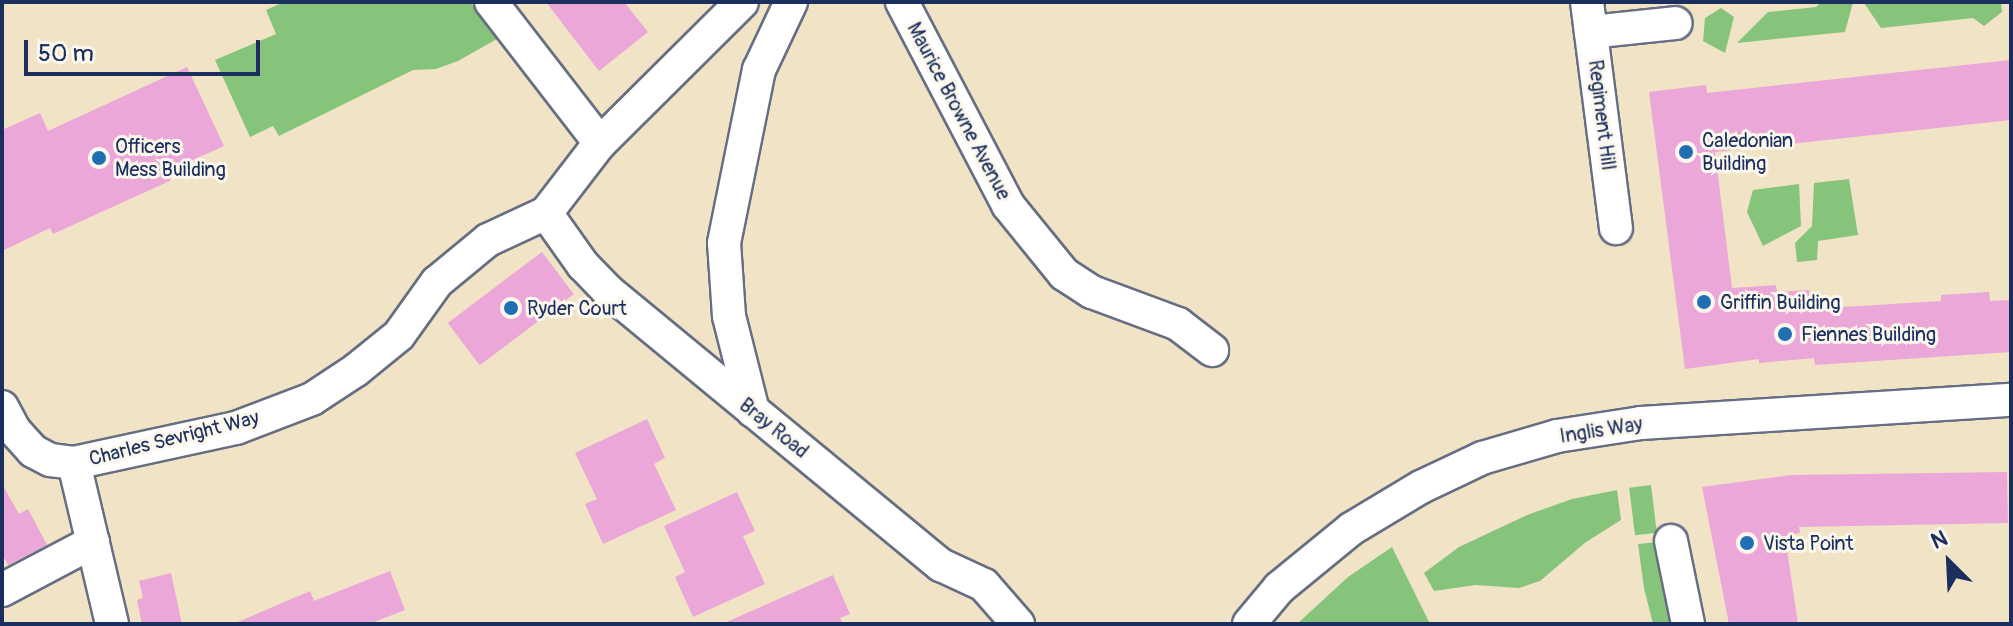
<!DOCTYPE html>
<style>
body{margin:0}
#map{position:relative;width:2013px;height:626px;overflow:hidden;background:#f0e3c6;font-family:Pangolin,sans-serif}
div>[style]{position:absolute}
.green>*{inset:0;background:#87c47b;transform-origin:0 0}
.building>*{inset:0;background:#eba7d7;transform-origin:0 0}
.roads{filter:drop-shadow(2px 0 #666e82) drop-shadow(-2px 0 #666e82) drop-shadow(0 2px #666e82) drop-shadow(0 -2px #666e82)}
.minor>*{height:32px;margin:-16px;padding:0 16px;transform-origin:16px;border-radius:16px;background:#fff}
.dots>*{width:22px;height:22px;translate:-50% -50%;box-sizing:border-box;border:4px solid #fbf7ec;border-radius:50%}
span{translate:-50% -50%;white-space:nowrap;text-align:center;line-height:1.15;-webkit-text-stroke:6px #fbf7ec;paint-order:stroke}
.street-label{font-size:20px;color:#1b2f5e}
.poi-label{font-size:20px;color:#1b2f5e}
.left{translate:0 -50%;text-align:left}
.frame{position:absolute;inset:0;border:4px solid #1b2f5e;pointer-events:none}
.north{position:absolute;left:1909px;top:522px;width:80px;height:80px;-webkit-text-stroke:6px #fbf7ec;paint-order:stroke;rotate:336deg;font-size:22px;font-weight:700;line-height:32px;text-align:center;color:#1b2f5e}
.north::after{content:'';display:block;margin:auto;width:28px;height:36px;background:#1b2f5e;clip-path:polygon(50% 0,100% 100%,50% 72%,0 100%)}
.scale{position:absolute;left:24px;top:40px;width:236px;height:36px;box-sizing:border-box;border:4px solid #1b2f5e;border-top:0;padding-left:10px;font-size:24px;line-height:28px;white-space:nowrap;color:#1b2f5e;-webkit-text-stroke:6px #fbf7ec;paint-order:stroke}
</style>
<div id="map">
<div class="green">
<div style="clip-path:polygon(284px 2px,470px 2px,497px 39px,458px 61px,436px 69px,413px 70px,279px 136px,273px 126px,250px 137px,215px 60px,276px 34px,266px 10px)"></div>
<div style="clip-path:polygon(1821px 2px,1853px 2px,1845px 32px,1737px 43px,1768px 12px,1816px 7px)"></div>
<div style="clip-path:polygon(2001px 2px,2002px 12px,1984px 26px,1973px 18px,1881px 28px,1864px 3px)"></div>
<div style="clip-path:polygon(1721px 8px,1734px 17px,1725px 53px,1703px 41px,1705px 18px)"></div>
<div style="clip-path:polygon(1849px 179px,1858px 235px,1818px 241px,1817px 260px,1797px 262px,1795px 243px,1812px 226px,1814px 183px)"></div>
<div style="clip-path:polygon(1799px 184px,1801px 226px,1763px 246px,1747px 212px,1753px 190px)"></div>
<div style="left:1651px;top:485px;width:48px;height:22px;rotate:83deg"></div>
<div style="clip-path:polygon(1617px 490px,1621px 520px,1586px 542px,1540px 581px,1519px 588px,1476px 585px,1434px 591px,1424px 573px,1459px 547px,1527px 515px,1572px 499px)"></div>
<div style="clip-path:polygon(1658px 542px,1667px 611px,1671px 624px,1653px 624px,1644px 588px,1638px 544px)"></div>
<div style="clip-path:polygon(1392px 547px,1430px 624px,1297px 624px,1348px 577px)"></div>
</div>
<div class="building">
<div style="clip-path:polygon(546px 2px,624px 2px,648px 32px,599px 71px)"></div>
<div style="clip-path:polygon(2011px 60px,2011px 120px,1715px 152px,1732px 288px,1776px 285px,1777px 292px,1809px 290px,1810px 309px,1941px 301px,1941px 295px,1989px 292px,1990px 301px,2011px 300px,2011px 352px,1815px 365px,1814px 358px,1759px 363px,1759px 359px,1685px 369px,1649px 92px,1706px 85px,1707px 93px)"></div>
<div style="clip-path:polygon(187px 67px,224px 146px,170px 170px,174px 179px,53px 234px,50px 228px,2px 251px,2px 130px,40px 113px,48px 131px)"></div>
<div style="left:542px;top:252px;width:53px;height:118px;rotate:53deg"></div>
<div style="clip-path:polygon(647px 419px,665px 458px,654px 464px,676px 510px,603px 544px,585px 504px,597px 499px,575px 453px)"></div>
<div style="clip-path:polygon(2007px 472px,2008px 523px,1799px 527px,1800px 533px,1785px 536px,1798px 624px,1729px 624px,1702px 487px,1792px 475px)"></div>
<div style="clip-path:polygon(2px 484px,19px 514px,28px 509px,47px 545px,8px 565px,2px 554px)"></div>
<div style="clip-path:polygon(737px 492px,755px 531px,743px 536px,765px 584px,693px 617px,675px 577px,685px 572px,664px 526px)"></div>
<div style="clip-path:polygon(390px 571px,405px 610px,369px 624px,233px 624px,310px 591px,314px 601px)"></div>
<div style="clip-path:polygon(171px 573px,182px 624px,142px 624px,137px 600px,143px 598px,139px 581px)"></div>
<div style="clip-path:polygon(833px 575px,850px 614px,840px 618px,843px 624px,722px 624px)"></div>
</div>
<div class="roads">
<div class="minor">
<div style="left:491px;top:2px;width:178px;rotate:52.3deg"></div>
<div style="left:902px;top:2px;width:229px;rotate:62.4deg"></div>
<div style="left:1008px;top:205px;width:89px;rotate:50.9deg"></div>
<div style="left:1064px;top:274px;width:33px;rotate:33deg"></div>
<div style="left:1092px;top:292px;width:92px;rotate:20.4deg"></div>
<div style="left:1178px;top:324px;width:43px;rotate:37.4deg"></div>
<div style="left:1587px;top:2px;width:228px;rotate:82.7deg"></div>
<div style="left:1591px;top:32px;width:85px;rotate:-6deg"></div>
<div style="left:546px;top:213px;width:64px;rotate:54.6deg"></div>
<div style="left:583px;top:265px;width:35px;rotate:46deg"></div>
<div style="left:607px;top:290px;width:433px;rotate:39.5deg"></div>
<div style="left:941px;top:565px;width:47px;rotate:24.9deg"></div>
<div style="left:984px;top:585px;width:52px;rotate:48.9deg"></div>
<div style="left:2px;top:407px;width:27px;rotate:62deg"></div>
<div style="left:15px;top:431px;width:27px;rotate:48deg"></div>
<div style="left:33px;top:451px;width:19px;rotate:28deg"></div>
<div style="left:50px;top:460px;width:24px;rotate:7deg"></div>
<div style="left:74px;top:463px;width:165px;rotate:76.7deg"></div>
<div style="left:753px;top:411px;width:98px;rotate:-104.2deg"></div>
<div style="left:729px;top:316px;width:73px;rotate:-93.9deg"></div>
<div style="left:724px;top:243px;width:177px;rotate:-78.6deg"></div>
<div style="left:759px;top:70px;width:75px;rotate:-64.8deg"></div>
<div style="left:74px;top:463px;width:166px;rotate:-12.2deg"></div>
<div style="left:236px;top:428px;width:81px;rotate:-20.9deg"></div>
<div style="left:312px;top:399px;width:53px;rotate:-33.4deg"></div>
<div style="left:356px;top:370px;width:55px;rotate:-39.1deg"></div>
<div style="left:399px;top:335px;width:65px;rotate:-54.4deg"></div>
<div style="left:437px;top:282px;width:66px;rotate:-39.5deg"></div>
<div style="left:488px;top:240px;width:64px;rotate:-25deg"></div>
<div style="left:546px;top:213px;width:88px;rotate:-52.4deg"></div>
<div style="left:600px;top:143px;width:200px;rotate:-44.8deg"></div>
<div style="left:1671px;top:541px;width:85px;rotate:78.4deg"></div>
<div style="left:2px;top:590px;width:103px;rotate:-27.8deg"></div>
<div style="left:1249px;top:624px;width:47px;rotate:-50.2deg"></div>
<div style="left:1279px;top:588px;width:93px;rotate:-39.3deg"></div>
<div style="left:1351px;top:529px;width:82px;rotate:-31deg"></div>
<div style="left:1421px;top:487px;width:68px;rotate:-25.4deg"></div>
<div style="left:1482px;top:458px;width:78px;rotate:-16.3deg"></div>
<div style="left:1557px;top:436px;width:85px;rotate:-8.8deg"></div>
<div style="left:1641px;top:423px;width:371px;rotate:-3.6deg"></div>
</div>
</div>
<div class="dots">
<div style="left:1686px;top:152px;background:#1f6fb2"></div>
<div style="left:99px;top:158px;background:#1f6fb2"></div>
<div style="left:1704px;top:302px;background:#1f6fb2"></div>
<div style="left:511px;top:308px;background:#1f6fb2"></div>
<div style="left:1785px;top:334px;background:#1f6fb2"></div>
<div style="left:1747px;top:543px;background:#1f6fb2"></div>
</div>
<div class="street-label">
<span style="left:959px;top:111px;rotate:62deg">Maurice Browne Avenue</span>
<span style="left:1602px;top:115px;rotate:83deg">Regiment Hill</span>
<span style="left:774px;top:428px;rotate:39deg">Bray Road</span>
<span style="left:1601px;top:430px;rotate:-9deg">Inglis Way</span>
<span style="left:174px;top:438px;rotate:-14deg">Charles Sevright Way</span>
</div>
<div class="poi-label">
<span class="left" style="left:1702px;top:152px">Caledonian<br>Building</span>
<span class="left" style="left:115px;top:158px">Officers<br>Mess Building</span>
<span class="left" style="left:1720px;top:302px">Griffin Building</span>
<span class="left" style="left:527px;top:308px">Ryder Court</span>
<span class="left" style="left:1801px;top:334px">Fiennes Building</span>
<span class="left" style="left:1763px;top:543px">Vista Point</span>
</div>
<div class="frame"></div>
<div class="north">N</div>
<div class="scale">50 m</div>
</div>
